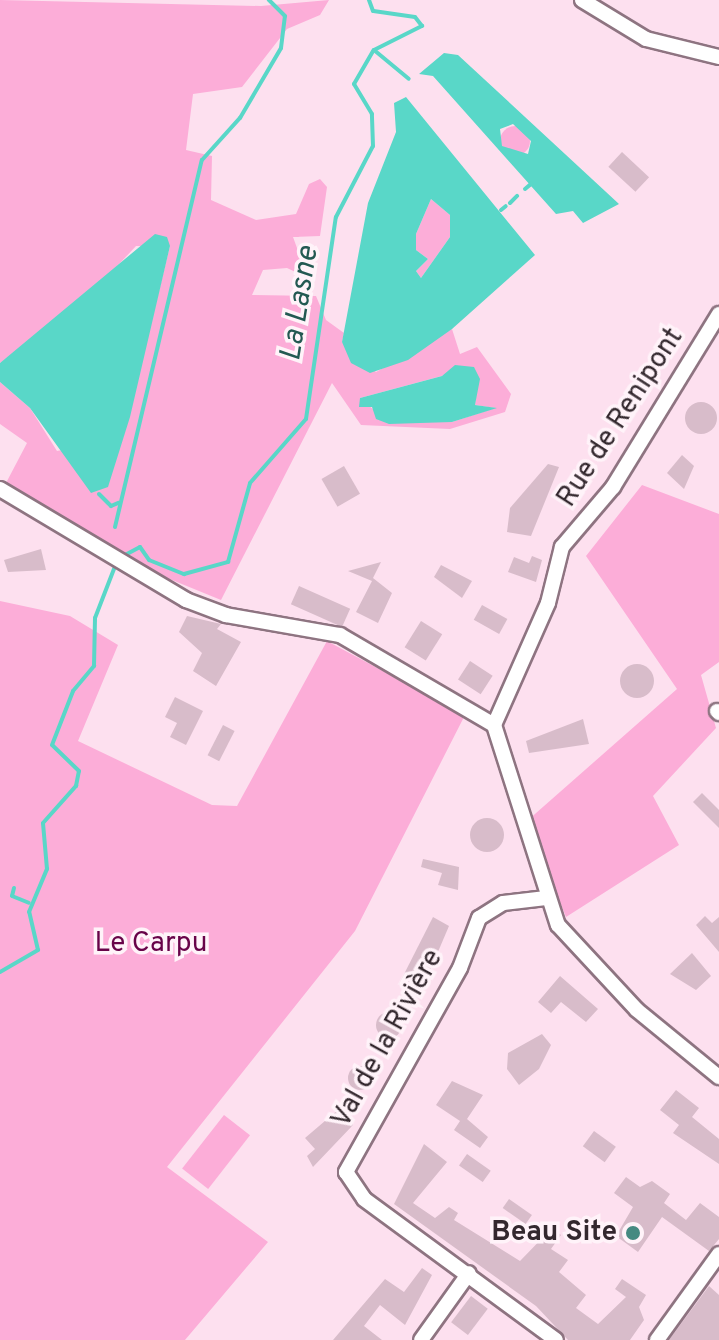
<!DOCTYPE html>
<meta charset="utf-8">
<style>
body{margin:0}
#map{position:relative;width:719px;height:1340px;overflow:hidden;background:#fde0ef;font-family:Overpass,sans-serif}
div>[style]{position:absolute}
.green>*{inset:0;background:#fcadd8;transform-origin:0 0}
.round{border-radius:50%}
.water>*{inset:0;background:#59d7c8}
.stream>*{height:4px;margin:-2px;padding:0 2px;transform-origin:2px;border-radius:2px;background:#59d7c8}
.building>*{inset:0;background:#d8bcca;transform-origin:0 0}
.roads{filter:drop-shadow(2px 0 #8e7481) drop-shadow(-2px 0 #8e7481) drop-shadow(0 2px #8e7481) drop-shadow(0 -2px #8e7481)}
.minor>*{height:14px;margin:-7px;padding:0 7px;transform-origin:7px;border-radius:7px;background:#fff}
.dots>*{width:22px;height:22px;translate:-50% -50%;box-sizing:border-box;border:4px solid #fff3f9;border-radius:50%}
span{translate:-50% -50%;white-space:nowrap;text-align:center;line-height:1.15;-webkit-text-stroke:7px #fff3f9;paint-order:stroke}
.street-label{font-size:28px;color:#33282e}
.park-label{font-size:28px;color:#680349}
.poi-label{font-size:28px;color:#33282e;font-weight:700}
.right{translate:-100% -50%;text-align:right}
.water-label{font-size:30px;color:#235952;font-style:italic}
</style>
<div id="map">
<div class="green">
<div style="clip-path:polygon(evenodd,0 0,261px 6px,329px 0,320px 15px,287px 29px,242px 87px,193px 94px,186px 150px,212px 156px,211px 200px,256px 220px,296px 214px,309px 184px,320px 179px,327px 187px,320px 236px,293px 237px,308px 278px,287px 268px,263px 270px,252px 295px,316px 296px,326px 320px,344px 333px,342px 342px,376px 372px,452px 329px,460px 354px,477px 347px,511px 394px,505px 412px,450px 429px,361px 425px,332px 383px,221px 600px,150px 571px,6px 483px,27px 443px,0 424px,0 382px,30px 408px,57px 451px,123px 438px,170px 246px,136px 246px,91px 294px,0 363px,0 0,464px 370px,477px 384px,475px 405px,495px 408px,452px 422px,388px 422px,360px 398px,464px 370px)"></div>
<div class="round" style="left:500px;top:126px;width:30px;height:30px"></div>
<div style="clip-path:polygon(431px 199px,450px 215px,450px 237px,421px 278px,416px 271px,428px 259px,416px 250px,416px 234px)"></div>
<div style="clip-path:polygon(642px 485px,719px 514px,719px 662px,701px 675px,716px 728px,653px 796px,679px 845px,566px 917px,527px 821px,677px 689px,586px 556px)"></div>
<div style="clip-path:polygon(0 601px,70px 616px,118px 645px,78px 741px,212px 805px,237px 806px,327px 641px,465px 715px,355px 931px,167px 1167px,268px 1242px,185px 1340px,0 1340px)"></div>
<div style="left:224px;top:1115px;width:33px;height:68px;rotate:38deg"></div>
</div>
<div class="water">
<div style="clip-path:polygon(evenodd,444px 53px,458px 55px,619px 204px,583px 223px,573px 211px,556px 214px,433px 76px,419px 74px,444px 53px,513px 124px,531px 141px,528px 154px,502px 146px,500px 129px,513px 124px)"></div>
<div style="clip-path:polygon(evenodd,406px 97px,535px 255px,452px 329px,408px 360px,370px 373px,351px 363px,342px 342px,368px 203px,396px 132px,394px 103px,406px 97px,431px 199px,450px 215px,450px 237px,421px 278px,416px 271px,428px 259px,416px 250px,416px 234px,431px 199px)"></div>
<div style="clip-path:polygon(155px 234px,167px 237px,170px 246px,130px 417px,108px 487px,91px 493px,30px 408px,0 382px,0 363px)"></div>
<div style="clip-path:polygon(455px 365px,474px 367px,480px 379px,475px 405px,497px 408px,452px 422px,389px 424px,376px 419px,372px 407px,359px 407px,360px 398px,442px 376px)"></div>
</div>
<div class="stream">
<div style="left:374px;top:50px;width:45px;rotate:39.6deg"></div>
<div style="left:525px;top:189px;width:8px;rotate:-40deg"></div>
<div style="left:510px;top:203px;width:10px;rotate:-45deg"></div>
<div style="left:501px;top:210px;width:6px;rotate:-39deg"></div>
<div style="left:99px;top:494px;width:17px;rotate:45deg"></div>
<div style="left:111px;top:506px;width:8px;rotate:-23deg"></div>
<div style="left:115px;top:527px;width:377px;rotate:-76.7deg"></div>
<div style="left:202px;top:160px;width:57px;rotate:-47.9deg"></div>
<div style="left:240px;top:118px;width:81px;rotate:-59.6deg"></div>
<div style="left:281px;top:48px;width:32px;rotate:-83deg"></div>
<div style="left:285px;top:16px;width:23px;rotate:-135deg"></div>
<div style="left:125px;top:555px;width:17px;rotate:-28deg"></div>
<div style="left:140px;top:547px;width:16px;rotate:55deg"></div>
<div style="left:149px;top:560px;width:38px;rotate:22deg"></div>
<div style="left:184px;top:574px;width:46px;rotate:-15.3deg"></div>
<div style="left:228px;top:562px;width:82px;rotate:-74.4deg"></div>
<div style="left:250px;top:483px;width:85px;rotate:-48.8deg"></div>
<div style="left:306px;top:419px;width:204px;rotate:-81.6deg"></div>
<div style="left:336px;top:217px;width:80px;rotate:-62.5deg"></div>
<div style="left:373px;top:146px;width:32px;rotate:-92deg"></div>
<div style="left:372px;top:114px;width:35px;rotate:-121deg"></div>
<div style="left:354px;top:84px;width:39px;rotate:-60deg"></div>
<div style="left:374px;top:50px;width:54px;rotate:-26.6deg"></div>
<div style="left:422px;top:26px;width:11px;rotate:-128deg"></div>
<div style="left:415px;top:17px;width:42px;rotate:-171.9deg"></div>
<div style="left:373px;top:11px;width:12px;rotate:-110deg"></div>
<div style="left:14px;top:888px;width:8px;rotate:104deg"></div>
<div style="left:12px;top:896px;width:18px;rotate:22deg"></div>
<div style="left:0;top:972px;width:44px;rotate:-30.1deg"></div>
<div style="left:38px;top:950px;width:39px;rotate:-103deg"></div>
<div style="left:29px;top:912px;width:47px;rotate:-67.3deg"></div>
<div style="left:47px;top:869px;width:46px;rotate:-95deg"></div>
<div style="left:43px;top:823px;width:50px;rotate:-48.3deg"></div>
<div style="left:76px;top:786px;width:15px;rotate:-79deg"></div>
<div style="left:79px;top:771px;width:37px;rotate:-136deg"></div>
<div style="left:52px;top:745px;width:58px;rotate:-68.7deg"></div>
<div style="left:73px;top:691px;width:33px;rotate:-50deg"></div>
<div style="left:94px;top:666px;width:48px;rotate:-88.8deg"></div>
<div style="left:95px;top:618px;width:53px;rotate:-68.8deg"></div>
</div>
<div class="building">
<div style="left:622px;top:152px;width:37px;height:20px;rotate:43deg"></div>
<div class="round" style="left:685px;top:402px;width:32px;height:32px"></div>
<div style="clip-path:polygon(682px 455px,694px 466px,684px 489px,667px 473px)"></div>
<div style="clip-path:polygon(548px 464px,559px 467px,531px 536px,507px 532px,510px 508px)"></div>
<div style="left:344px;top:466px;width:32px;height:26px;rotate:60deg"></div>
<div style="clip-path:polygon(41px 549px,46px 570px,8px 572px,4px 560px)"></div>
<div style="clip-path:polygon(532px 556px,542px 560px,536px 582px,508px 572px,514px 557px,529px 563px)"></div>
<div style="clip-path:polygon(381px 562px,373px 578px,392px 593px,378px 623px,356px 612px,372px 581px,348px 571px)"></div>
<div style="clip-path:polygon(441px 565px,472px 581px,462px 598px,434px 577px)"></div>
<div style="left:299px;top:586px;width:56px;height:20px;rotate:24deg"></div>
<div style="left:482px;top:605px;width:29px;height:17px;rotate:29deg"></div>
<div style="clip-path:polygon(187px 616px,221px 624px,217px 629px,241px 642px,216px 686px,193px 671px,202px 653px,179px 632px)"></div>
<div style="left:421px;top:621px;width:25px;height:31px;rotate:32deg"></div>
<div style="left:470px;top:661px;width:27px;height:22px;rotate:33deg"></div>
<div class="round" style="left:620px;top:664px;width:34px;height:34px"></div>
<div style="clip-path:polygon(175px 697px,203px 711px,186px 745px,170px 737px,177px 723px,165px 717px)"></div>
<div style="clip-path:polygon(583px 719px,589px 744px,529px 753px,526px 741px)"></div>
<div style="left:223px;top:725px;width:13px;height:34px;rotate:27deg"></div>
<div style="clip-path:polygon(702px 793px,719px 810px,719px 828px,693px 802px)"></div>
<div class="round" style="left:470px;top:818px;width:34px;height:34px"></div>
<div style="clip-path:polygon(423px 859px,459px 867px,458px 890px,438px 885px,442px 873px,421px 867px)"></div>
<div style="clip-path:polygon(705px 916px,712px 923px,719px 917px,719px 952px,696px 925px)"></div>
<div style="clip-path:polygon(433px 917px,449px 926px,420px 994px,399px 984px)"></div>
<div style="clip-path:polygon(692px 953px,711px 976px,696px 990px,670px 974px)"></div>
<div style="clip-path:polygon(560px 976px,598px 1009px,586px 1022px,561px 1002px,551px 1013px,538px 1002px)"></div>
<div class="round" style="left:376px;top:1012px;width:26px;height:26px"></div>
<div style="clip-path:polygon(542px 1034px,551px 1045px,539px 1069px,519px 1085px,507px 1069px,508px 1053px)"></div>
<div class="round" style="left:348px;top:1066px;width:24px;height:24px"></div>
<div style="clip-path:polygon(452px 1081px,483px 1095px,467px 1119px,488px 1137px,480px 1148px,454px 1130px,460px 1121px,436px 1105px)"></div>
<div style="clip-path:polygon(676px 1090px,699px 1108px,692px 1117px,719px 1139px,719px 1164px,673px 1133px,679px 1125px,660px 1110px)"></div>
<div style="clip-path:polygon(339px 1109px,353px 1125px,313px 1167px,307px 1156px,315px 1149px,305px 1138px)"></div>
<div style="left:594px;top:1131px;width:27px;height:19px;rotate:36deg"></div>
<div style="clip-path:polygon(424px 1144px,447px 1162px,413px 1203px,435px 1218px,449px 1207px,458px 1213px,454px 1220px,520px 1261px,552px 1228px,561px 1235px,551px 1249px,568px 1260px,559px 1272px,586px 1295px,576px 1308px,598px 1324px,626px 1297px,615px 1289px,622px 1279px,646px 1295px,639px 1307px,644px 1320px,630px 1340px,568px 1340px,536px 1306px,394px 1204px)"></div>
<div style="left:467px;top:1154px;width:29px;height:14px;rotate:35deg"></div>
<div style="clip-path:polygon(626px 1177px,640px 1187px,652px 1181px,670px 1194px,664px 1203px,686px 1220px,700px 1203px,719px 1217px,719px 1239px,709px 1251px,662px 1217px,638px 1252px,616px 1236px,633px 1207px,614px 1193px)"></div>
<div style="left:509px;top:1199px;width:28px;height:11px;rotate:35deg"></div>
<div style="clip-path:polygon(422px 1268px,432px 1275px,405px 1325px,380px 1305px,364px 1326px,382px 1340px,333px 1340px,385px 1279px,404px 1292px)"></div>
<div style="clip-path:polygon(709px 1286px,719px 1295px,719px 1340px,669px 1340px)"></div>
<div style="left:471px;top:1296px;width:21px;height:33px;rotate:37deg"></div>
</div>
<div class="roads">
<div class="minor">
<div style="left:582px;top:0;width:75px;rotate:31.4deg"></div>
<div style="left:646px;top:39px;width:75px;rotate:13.9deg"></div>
<div style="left:0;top:489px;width:217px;rotate:30.8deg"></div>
<div style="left:186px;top:600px;width:43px;rotate:20.6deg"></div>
<div style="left:226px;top:615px;width:116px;rotate:10deg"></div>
<div style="left:340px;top:635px;width:178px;rotate:30.3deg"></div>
<div style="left:494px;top:725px;width:210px;rotate:72.3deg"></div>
<div style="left:558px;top:925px;width:116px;rotate:47.1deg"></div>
<div style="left:637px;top:1010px;width:106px;rotate:39.3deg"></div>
<div style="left:717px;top:711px;width:3px;rotate:45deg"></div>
<div style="left:494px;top:725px;width:133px;rotate:-66.1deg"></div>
<div style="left:548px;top:603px;width:58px;rotate:-76deg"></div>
<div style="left:562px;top:547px;width:79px;rotate:-49.6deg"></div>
<div style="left:613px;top:487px;width:203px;rotate:-58.5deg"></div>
<div style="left:546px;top:898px;width:43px;rotate:173.4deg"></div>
<div style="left:503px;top:903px;width:28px;rotate:148deg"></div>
<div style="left:479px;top:918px;width:53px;rotate:110.8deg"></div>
<div style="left:460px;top:968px;width:234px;rotate:119.2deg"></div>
<div style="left:346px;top:1172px;width:32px;rotate:56deg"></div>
<div style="left:364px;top:1199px;width:238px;rotate:36.3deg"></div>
<div style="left:421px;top:1340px;width:82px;rotate:-54.4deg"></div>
<div style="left:657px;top:1340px;width:106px;rotate:-54.2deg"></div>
</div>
</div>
<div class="dots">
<div style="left:633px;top:1233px;background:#458a81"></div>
</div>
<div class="street-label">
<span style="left:621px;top:418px;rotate:-57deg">Rue de Renipont</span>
<span style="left:388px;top:1039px;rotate:-61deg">Val de la Rivière</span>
</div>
<div class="park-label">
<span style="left:151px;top:944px">Le Carpu</span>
</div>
<div class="poi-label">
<span class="right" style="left:617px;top:1233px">Beau Site</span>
</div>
<div class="water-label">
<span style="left:301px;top:304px;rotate:-81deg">La Lasne</span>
</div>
</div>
